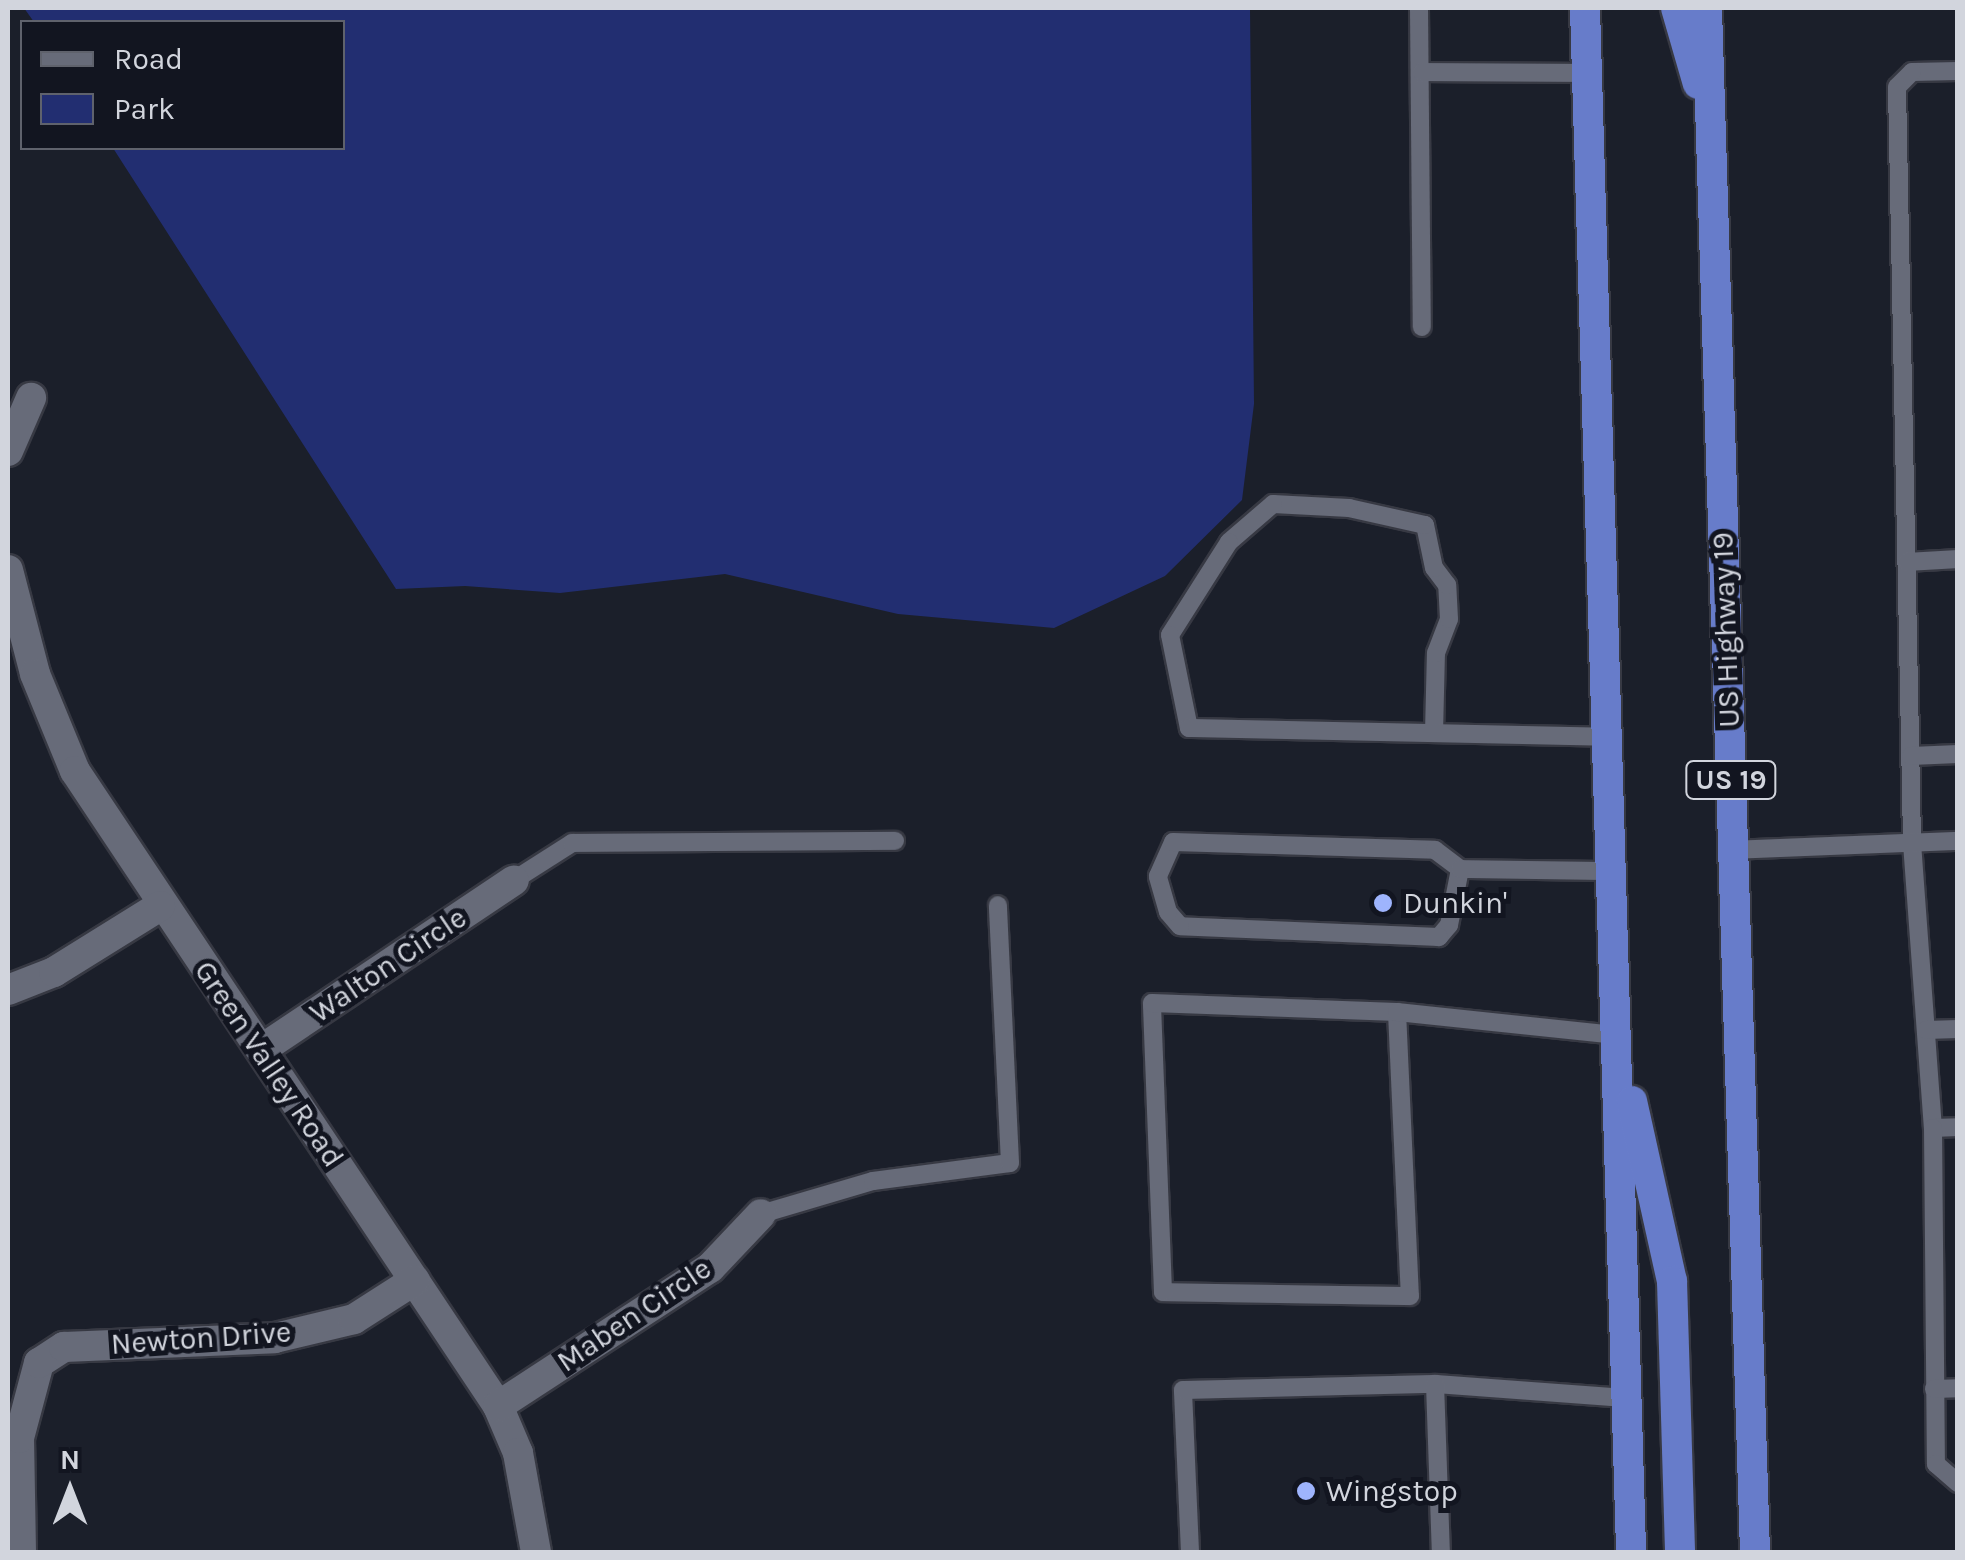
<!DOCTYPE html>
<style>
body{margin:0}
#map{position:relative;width:1965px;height:1560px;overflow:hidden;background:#1b1f2a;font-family:Karla,sans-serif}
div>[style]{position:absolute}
.green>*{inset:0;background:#222e71}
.roads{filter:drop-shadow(2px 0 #373943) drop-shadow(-2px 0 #373943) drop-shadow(0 2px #373943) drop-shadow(0 -2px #373943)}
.service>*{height:18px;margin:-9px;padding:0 9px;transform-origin:9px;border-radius:9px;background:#676b79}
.minor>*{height:30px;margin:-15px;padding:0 15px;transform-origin:15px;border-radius:15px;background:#676b79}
.trunk>*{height:30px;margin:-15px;padding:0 15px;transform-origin:15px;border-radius:15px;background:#677cca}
.dots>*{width:28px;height:28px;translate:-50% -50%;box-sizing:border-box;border:5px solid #121520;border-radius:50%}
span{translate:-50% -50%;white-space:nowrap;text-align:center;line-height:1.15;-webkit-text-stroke:10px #121520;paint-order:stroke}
.shield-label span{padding:2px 8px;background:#121520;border:2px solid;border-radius:8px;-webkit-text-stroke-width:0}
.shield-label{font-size:28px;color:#d2d5dd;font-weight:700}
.street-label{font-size:30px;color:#d2d5dd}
.poi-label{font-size:30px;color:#d2d5dd}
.left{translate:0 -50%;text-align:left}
.frame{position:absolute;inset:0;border:10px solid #d2d5dd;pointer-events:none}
.legend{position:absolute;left:20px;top:20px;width:325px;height:130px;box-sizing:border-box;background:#121520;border:2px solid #5f626c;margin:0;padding:12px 18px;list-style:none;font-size:30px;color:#d2d5dd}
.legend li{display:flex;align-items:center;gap:20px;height:50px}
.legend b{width:50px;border:2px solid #5f626c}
.north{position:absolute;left:20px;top:1440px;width:100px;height:100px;-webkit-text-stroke:8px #121520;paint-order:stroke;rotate:0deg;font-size:28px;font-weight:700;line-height:40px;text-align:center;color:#d2d5dd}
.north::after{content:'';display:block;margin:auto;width:35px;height:45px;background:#d2d5dd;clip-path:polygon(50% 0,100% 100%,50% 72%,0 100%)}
</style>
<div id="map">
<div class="green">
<div style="clip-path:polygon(24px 8px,1250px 8px,1254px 404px,1242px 500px,1165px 576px,1054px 628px,898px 614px,725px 574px,560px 593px,465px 586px,396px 589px,113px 148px,342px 148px,342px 22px,34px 22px)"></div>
</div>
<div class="roads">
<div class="service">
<div style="left:1419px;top:8px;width:319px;rotate:89.5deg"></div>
<div style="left:1958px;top:71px;width:46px;rotate:178.8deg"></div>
<div style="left:1912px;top:72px;width:21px;rotate:135deg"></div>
<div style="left:1897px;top:87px;width:756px;rotate:88.86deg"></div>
<div style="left:1912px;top:843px;width:286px;rotate:85.8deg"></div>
<div style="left:1933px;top:1128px;width:25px;rotate:-2deg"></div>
<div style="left:1422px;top:72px;width:166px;rotate:0.3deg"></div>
<div style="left:1907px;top:562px;width:51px;rotate:-3.4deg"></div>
<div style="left:1434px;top:733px;width:80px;rotate:-88.6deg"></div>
<div style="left:1436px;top:653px;width:36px;rotate:-69deg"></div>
<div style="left:1449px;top:619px;width:34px;rotate:-93deg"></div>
<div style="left:1447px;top:585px;width:21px;rotate:-127deg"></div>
<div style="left:1434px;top:568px;width:44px;rotate:-101.8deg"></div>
<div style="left:1425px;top:525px;width:78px;rotate:-167.4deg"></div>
<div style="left:1349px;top:508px;width:76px;rotate:-177deg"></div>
<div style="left:1273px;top:504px;width:58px;rotate:139.2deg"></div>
<div style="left:1229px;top:542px;width:110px;rotate:122.4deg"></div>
<div style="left:1170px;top:635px;width:95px;rotate:78.5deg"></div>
<div style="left:1189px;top:728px;width:419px;rotate:1.2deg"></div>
<div style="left:1911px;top:756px;width:47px;rotate:-2.4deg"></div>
<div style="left:1733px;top:850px;width:225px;rotate:-2.3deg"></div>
<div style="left:1460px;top:869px;width:57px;rotate:101.1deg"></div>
<div style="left:1449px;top:925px;width:16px;rotate:130deg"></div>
<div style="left:1439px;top:937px;width:259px;rotate:-177.6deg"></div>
<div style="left:1180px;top:926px;width:18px;rotate:-131deg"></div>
<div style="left:1168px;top:912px;width:37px;rotate:-106deg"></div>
<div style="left:1158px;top:876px;width:37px;rotate:-66deg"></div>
<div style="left:1173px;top:842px;width:262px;rotate:1.7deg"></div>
<div style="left:1435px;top:850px;width:31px;rotate:37deg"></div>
<div style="left:1460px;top:869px;width:152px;rotate:0.8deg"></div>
<div style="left:514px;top:880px;width:69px;rotate:-32.5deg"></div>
<div style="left:572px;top:843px;width:323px;rotate:-0.4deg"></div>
<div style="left:1397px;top:1012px;width:284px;rotate:87.4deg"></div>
<div style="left:1410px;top:1296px;width:247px;rotate:-179.1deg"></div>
<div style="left:1163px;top:1292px;width:289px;rotate:-92.2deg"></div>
<div style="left:1152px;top:1003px;width:245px;rotate:2.1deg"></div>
<div style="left:1397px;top:1012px;width:221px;rotate:6deg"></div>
<div style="left:1926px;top:1030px;width:32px;rotate:-2deg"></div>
<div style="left:1933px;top:1128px;width:336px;rotate:89.5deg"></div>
<div style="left:1936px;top:1464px;width:29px;rotate:41deg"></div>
<div style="left:761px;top:1214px;width:117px;rotate:-16.4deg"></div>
<div style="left:873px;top:1181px;width:138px;rotate:-7.5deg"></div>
<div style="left:1010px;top:1163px;width:258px;rotate:-92.7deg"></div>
<div style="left:1435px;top:1384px;width:192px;rotate:4.2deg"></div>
<div style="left:1934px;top:1389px;width:24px;rotate:-2deg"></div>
<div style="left:1190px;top:1552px;width:162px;rotate:-92.5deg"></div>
<div style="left:1183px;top:1390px;width:252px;rotate:-1.4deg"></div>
<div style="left:1435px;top:1384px;width:168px;rotate:88deg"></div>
</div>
<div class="minor">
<div style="left:8px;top:451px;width:58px;rotate:-66.5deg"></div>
<div style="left:8px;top:570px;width:107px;rotate:75.4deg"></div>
<div style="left:35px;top:674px;width:105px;rotate:67.6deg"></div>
<div style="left:75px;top:771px;width:763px;rotate:56.33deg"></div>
<div style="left:498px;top:1406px;width:51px;rotate:66.9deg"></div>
<div style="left:518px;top:1453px;width:101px;rotate:79.7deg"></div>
<div style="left:8px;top:990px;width:49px;rotate:-21.4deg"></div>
<div style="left:54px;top:972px;width:125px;rotate:-31.9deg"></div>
<div style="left:262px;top:1049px;width:303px;rotate:-33.8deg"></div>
<div style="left:498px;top:1406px;width:253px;rotate:-33.1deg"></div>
<div style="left:710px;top:1268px;width:74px;rotate:-46.6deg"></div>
<div style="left:21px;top:1552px;width:114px;rotate:-91deg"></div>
<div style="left:19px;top:1438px;width:78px;rotate:-75.1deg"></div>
<div style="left:39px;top:1363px;width:30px;rotate:-33deg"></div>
<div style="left:64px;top:1347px;width:211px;rotate:-2.4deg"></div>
<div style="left:275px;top:1338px;width:81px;rotate:-13.5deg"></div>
<div style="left:354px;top:1319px;width:72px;rotate:-32.6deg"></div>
</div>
<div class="trunk">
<div style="left:1585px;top:8px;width:1545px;rotate:88.29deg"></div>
<div style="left:1676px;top:8px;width:79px;rotate:73.9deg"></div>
<div style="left:1707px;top:8px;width:1545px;rotate:88.22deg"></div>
<div style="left:1632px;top:1101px;width:184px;rotate:77.5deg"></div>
<div style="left:1672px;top:1281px;width:271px;rotate:88.3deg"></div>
</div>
</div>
<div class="dots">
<div style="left:1383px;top:903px;background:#9eb4fd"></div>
<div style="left:1306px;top:1491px;background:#9eb4fd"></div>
</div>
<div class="shield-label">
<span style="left:1731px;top:780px">US 19</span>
</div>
<div class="street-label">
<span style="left:1726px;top:630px;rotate:-92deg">US Highway 19</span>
<span style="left:388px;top:965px;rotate:-34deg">Walton Circle</span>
<span style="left:269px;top:1064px;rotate:56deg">Green Valley Road</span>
<span style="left:634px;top:1315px;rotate:-34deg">Maben Circle</span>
<span style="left:201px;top:1338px;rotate:-4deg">Newton Drive</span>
</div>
<div class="poi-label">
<span class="left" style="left:1403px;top:903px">Dunkin'</span>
<span class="left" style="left:1326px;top:1491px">Wingstop</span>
</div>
<div class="frame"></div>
<ul class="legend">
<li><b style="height:12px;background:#676b79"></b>Road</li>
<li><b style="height:28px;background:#222e71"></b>Park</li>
</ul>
<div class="north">N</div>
</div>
